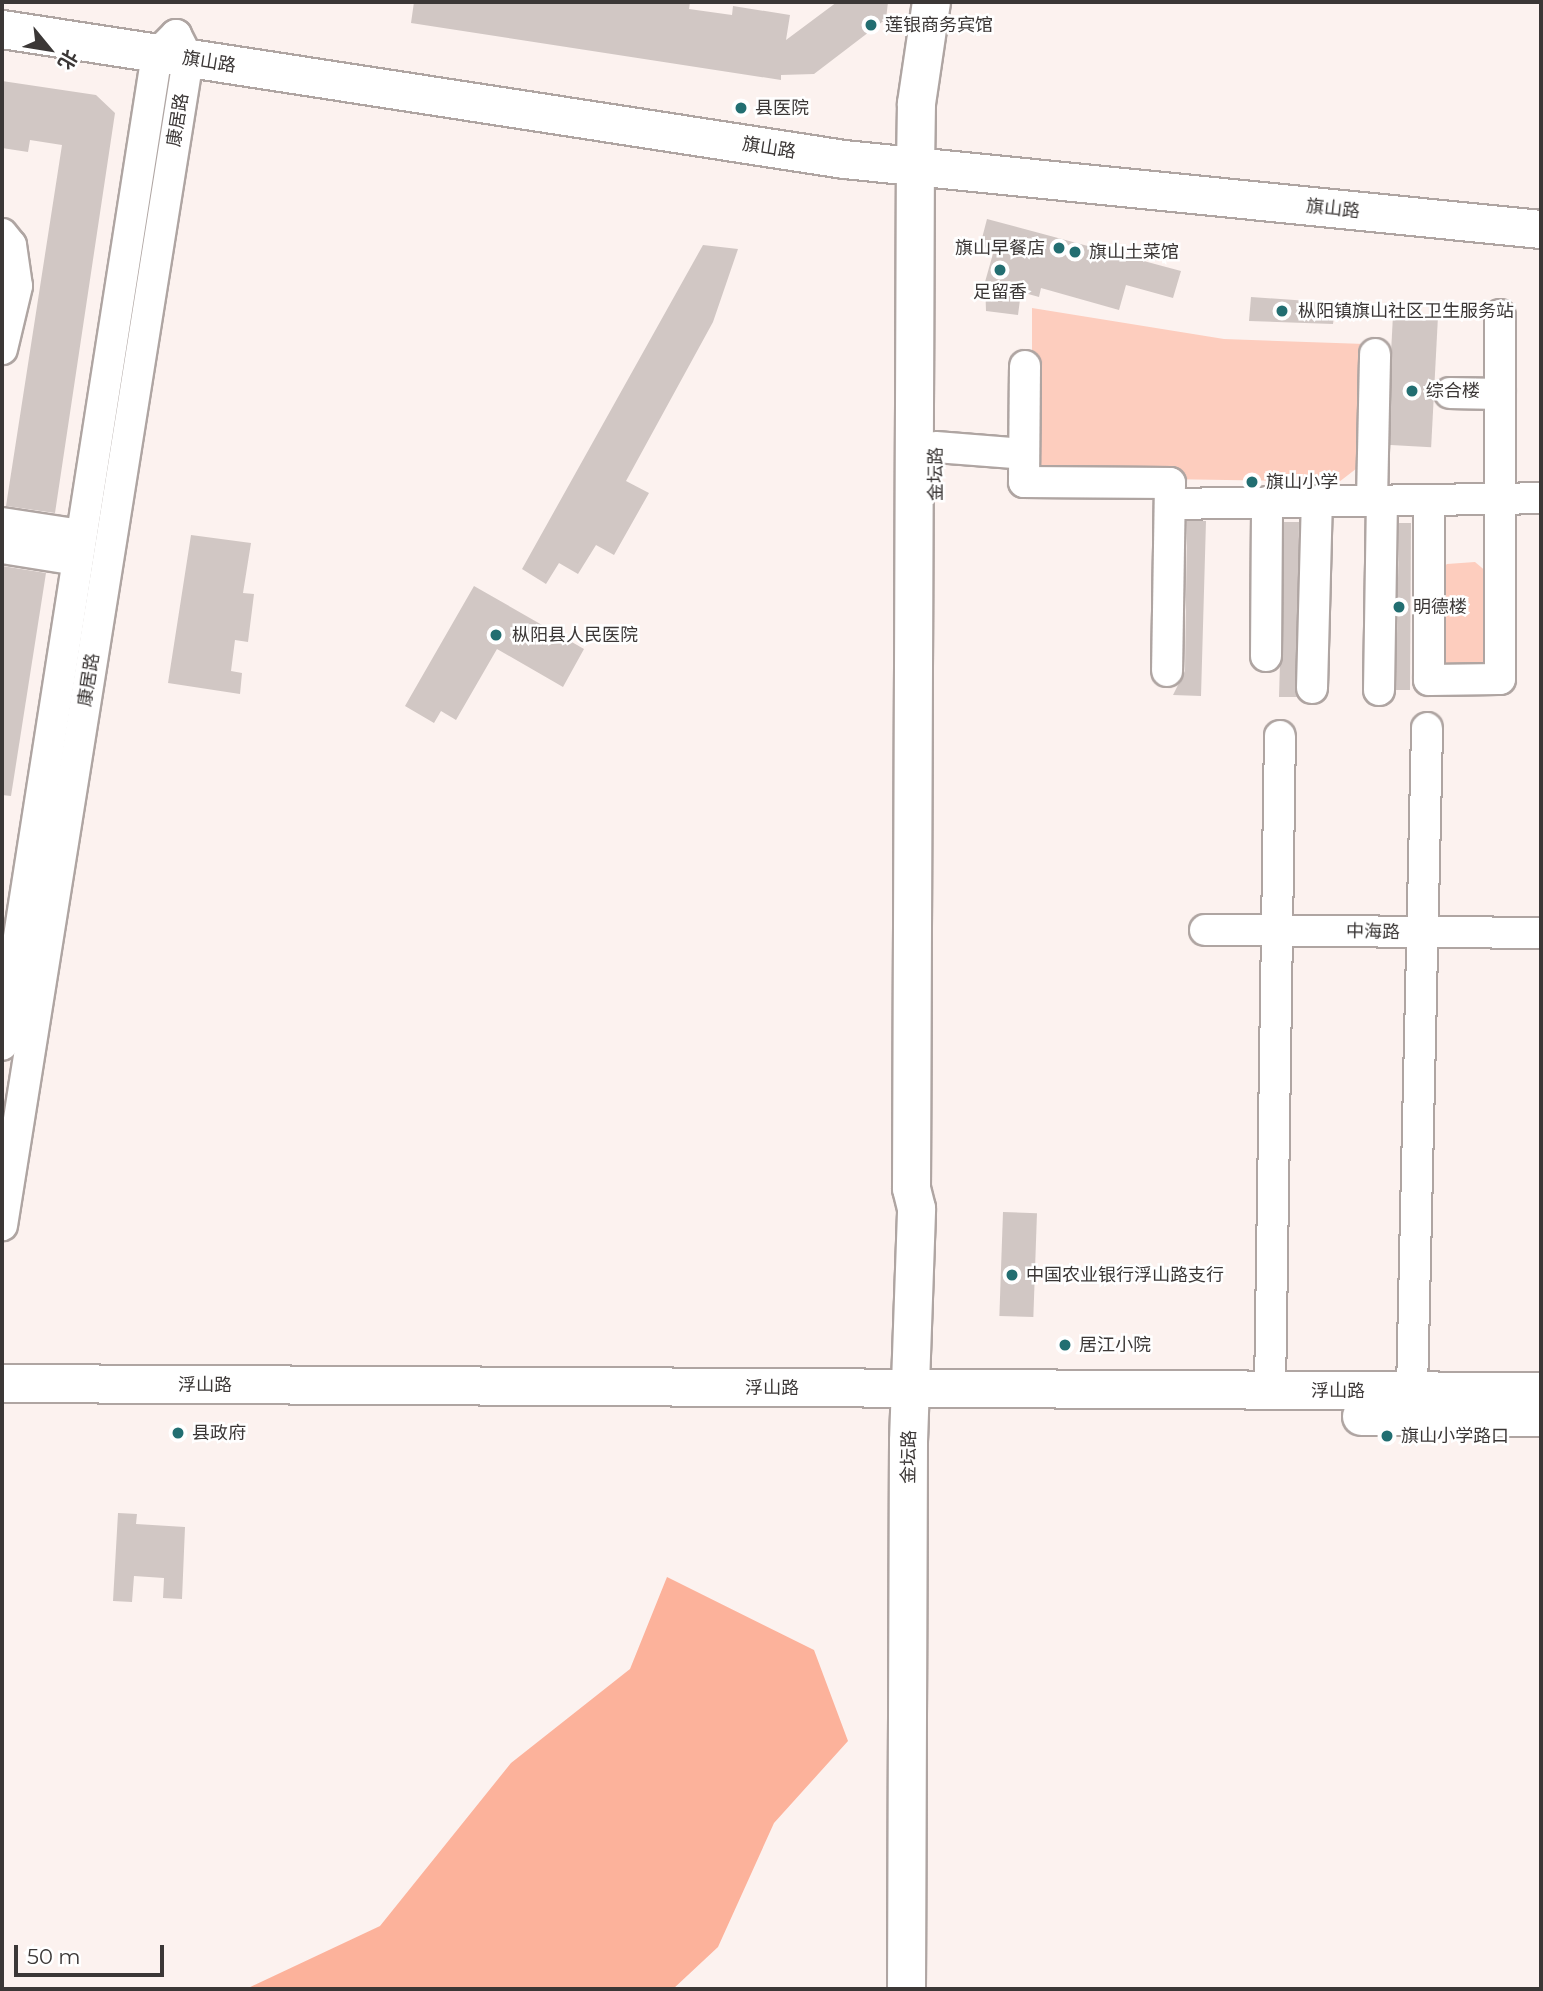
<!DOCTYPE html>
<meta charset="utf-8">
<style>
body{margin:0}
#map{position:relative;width:1543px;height:1991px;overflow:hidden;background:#fcf2ef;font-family:Montserrat,"Noto Sans SC",sans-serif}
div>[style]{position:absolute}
.green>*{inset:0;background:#fdcdbe}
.water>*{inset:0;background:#fcb29b}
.building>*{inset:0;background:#d1c7c4;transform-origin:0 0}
.roads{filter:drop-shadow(2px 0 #afa5a2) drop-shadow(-2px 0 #afa5a2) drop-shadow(0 2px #afa5a2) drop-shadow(0 -2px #afa5a2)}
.minor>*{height:30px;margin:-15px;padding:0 15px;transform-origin:15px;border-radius:15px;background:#fff}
.major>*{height:37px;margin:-18.5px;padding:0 18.5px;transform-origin:18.5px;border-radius:18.5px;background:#fff}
.dots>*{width:19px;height:19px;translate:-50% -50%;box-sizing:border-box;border:4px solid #fff;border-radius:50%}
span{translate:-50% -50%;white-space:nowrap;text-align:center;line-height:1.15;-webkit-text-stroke:5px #fff;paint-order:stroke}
.poi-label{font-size:18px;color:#3b3736}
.left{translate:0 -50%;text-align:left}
.right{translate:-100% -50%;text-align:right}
.street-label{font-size:18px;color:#3b3736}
.frame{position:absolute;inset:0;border:4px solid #3b3736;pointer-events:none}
.north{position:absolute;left:14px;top:14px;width:70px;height:70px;-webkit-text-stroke:5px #fff;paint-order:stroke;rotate:120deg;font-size:19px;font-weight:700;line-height:28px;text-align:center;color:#3b3736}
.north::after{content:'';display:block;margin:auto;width:24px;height:32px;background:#3b3736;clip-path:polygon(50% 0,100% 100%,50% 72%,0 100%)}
.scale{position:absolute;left:14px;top:1945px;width:150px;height:32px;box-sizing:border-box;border:4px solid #3b3736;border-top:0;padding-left:9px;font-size:21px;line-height:24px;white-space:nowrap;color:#3b3736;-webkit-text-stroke:5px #fff;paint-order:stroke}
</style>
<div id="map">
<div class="green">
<div style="clip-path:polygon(1032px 308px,1224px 339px,1365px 344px,1361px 465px,1339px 482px,1043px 477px,1032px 458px)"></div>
<div style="clip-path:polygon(1475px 562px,1488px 573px,1489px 667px,1440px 669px,1440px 570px,1447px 564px)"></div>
</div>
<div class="water">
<div style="clip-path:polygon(667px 1577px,814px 1650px,848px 1741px,774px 1823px,718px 1947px,673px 1989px,246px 1989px,380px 1926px,511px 1763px,630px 1669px)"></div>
</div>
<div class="building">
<div style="clip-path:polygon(414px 2px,690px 2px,689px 9px,732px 15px,733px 6px,790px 15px,786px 40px,837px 2px,888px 2px,886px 19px,814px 74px,781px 75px,781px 80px,411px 23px)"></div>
<div style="clip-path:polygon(2px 81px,96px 95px,115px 113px,55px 513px,6px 506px,62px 145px,30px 140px,28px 152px,2px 148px)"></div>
<div style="clip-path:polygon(987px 219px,1181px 271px,1173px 298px,1126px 285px,1119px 310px,1041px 288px,1039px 297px,1021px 292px,1018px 315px,986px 311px,985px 282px,994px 250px,980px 246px)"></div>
<div style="clip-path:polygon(703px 245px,738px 249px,713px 322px,626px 481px,649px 493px,614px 555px,596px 545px,578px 574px,559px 563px,546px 584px,522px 569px)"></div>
<div style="clip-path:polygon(1251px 297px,1336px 303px,1333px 324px,1249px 321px)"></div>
<div style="left:1393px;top:315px;width:45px;height:130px;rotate:3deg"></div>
<div style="clip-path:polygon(1187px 521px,1206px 521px,1201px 696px,1173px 695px,1185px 671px)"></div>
<div style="clip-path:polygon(1284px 522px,1299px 522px,1297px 697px,1279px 697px)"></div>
<div style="clip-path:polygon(1399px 523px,1411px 523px,1410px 690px,1396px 690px)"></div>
<div style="clip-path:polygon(191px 535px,251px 543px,243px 593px,254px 594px,248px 642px,235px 640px,231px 671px,242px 673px,240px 694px,168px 683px)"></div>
<div style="clip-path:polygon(2px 566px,46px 573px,11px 796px,2px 795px)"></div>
<div style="clip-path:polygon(474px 586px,584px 649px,563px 687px,497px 649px,456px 720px,441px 711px,434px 723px,405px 706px)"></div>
<div style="left:1003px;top:1212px;width:34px;height:104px;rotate:2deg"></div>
<div style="clip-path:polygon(118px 1513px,137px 1514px,136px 1524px,185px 1527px,182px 1599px,163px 1598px,164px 1578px,134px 1576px,132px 1602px,113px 1601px)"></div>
</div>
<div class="roads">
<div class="minor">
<div style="left:2px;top:234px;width:14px;rotate:51deg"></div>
<div style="left:11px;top:245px;width:41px;rotate:81.7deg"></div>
<div style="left:17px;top:286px;width:65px;rotate:103.4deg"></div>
<div style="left:1025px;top:366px;width:116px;rotate:90.5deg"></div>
<div style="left:1024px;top:482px;width:146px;rotate:0.4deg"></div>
<div style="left:1170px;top:483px;width:188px;rotate:90.9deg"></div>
<div style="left:1450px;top:393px;width:50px;rotate:1.1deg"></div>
<div style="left:936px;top:447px;width:88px;rotate:4.5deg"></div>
<div style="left:1429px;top:500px;width:180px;rotate:90deg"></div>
<div style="left:1429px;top:680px;width:71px;rotate:-0.8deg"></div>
<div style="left:1500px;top:679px;width:364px;rotate:-90deg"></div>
<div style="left:1372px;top:501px;width:147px;rotate:-88.8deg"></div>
<div style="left:1170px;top:504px;width:371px;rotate:-0.9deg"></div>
<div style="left:2px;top:523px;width:80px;rotate:8.6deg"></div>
<div style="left:2px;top:548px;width:76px;rotate:9.1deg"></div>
<div style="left:1266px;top:656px;width:154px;rotate:-89.6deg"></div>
<div style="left:1312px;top:688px;width:187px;rotate:-88.5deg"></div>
<div style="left:1379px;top:690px;width:190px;rotate:-89.1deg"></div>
<div style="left:1205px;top:930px;width:336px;rotate:0.5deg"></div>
<div style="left:2px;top:1045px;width:1003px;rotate:-81.11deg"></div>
<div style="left:157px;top:54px;width:27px;rotate:-45deg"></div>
<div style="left:176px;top:35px;width:27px;rotate:63deg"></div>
<div style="left:188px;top:59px;width:1181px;rotate:99.06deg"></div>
<div style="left:1270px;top:1391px;width:655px;rotate:-89.13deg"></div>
<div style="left:1412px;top:1391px;width:663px;rotate:-88.7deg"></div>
</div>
<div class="major">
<div style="left:2px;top:29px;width:852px;rotate:8.78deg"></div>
<div style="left:844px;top:159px;width:701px;rotate:5.74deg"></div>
<div style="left:2px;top:1383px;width:1539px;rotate:0.3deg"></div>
<div style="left:1361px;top:1416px;width:180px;rotate:0.3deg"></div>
<div style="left:906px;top:1989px;width:548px;rotate:-89.79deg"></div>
<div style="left:908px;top:1441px;width:233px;rotate:-88deg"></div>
<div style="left:916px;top:1208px;width:21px;rotate:-104deg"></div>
<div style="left:911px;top:1188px;width:1021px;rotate:-89.78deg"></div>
<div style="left:915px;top:167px;width:64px;rotate:-89.1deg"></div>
<div style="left:916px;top:103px;width:102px;rotate:-81.6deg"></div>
</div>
</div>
<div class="dots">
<div style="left:871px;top:25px;background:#226e71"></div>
<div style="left:741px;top:108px;background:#226e71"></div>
<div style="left:1059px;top:248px;background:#226e71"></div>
<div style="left:1075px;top:252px;background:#226e71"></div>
<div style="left:1000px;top:270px;background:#226e71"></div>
<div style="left:1282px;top:311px;background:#226e71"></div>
<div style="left:1412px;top:391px;background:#226e71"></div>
<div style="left:1252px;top:482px;background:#226e71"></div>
<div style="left:1399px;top:607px;background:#226e71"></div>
<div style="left:496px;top:635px;background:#226e71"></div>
<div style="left:1012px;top:1275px;background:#226e71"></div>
<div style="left:1065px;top:1345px;background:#226e71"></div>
<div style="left:178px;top:1433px;background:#226e71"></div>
<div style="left:1387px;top:1436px;background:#226e71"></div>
</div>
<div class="poi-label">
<span class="left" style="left:885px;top:25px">莲银商务宾馆</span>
<span class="left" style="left:755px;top:108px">县医院</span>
<span class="right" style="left:1045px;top:248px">旗山早餐店</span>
<span class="left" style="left:1089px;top:252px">旗山土菜馆</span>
<span style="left:1000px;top:292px">足留香</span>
<span class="left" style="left:1298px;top:311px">枞阳镇旗山社区卫生服务站</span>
<span class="left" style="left:1426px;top:391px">综合楼</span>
<span class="left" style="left:1266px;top:482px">旗山小学</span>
<span class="left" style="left:1413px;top:607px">明德楼</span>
<span class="left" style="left:512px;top:635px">枞阳县人民医院</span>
<span class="left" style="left:1026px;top:1275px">中国农业银行浮山路支行</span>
<span class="left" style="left:1079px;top:1345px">居江小院</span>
<span class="left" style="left:192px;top:1433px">县政府</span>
<span class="left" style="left:1401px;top:1436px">旗山小学路口</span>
</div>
<div class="street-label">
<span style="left:209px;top:62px;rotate:9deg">旗山路</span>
<span style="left:178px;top:120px;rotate:-81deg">康居路</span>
<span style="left:769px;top:148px;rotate:9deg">旗山路</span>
<span style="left:1333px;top:209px;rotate:6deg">旗山路</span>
<span style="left:936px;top:474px;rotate:-90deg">金坛路</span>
<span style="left:89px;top:680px;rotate:-81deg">康居路</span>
<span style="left:1373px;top:932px;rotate:1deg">中海路</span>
<span style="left:205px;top:1385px">浮山路</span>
<span style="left:772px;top:1388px">浮山路</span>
<span style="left:1338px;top:1391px">浮山路</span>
<span style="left:909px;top:1457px;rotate:-89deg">金坛路</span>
</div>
<div class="frame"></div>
<div class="north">北</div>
<div class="scale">50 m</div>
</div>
